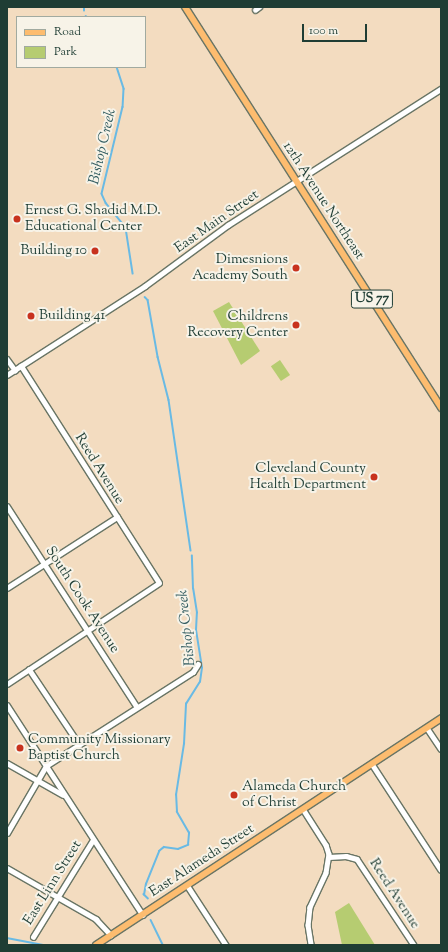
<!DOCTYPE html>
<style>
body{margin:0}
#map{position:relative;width:448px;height:952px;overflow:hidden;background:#f3dcc0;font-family:"Sorts Mill Goudy",serif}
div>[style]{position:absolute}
.green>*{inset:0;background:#b6cc71;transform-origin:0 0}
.stream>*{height:1.5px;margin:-0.75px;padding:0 0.75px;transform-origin:0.75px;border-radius:0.75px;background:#69bae4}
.roads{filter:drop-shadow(1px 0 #697565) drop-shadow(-1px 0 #697565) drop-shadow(0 1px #697565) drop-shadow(0 -1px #697565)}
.minor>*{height:4.5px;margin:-2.25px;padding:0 2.25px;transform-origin:2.25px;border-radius:2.25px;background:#fff}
.major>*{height:6px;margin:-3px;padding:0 3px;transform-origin:3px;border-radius:3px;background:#fdbc6f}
.dots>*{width:11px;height:11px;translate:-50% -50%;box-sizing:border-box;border:2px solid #f7f3e8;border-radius:50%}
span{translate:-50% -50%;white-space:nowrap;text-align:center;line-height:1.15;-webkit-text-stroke:4px #f7f3e8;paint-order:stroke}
.shield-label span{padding:1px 3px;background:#f7f3e8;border:1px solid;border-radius:3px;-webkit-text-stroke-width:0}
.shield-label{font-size:13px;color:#1f3d34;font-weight:700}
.street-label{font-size:14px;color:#1f3d34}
.poi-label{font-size:14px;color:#1f3d34}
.left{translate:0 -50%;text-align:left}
.right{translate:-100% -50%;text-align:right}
.water-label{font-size:15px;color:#325c60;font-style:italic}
.frame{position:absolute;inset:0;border:8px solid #1f3d34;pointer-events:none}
.legend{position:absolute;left:16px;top:16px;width:130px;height:52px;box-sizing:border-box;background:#f7f3e8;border:1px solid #a1aaa0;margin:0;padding:5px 7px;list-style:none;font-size:12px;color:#1f3d34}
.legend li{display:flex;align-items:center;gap:8px;height:20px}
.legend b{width:20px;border:1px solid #a1aaa0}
.scale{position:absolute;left:302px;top:24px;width:65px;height:18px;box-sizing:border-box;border:2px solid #1f3d34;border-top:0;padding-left:5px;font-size:12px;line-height:14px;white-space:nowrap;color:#1f3d34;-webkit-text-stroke:3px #f7f3e8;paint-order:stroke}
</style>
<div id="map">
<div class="green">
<div style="clip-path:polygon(229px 302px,260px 351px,241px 365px,213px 311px)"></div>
<div style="left:280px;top:360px;width:18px;height:11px;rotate:56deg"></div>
<div style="clip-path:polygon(349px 903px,375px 945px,342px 945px,335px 912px)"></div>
</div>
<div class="stream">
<div style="left:84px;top:11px;width:4px;rotate:-90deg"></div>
<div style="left:86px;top:16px;width:1px;rotate:45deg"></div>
<div style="left:117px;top:67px;width:23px;rotate:72deg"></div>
<div style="left:124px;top:89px;width:18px;rotate:93deg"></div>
<div style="left:123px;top:107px;width:89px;rotate:103.6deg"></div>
<div style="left:102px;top:194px;width:10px;rotate:66deg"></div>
<div style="left:106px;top:203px;width:32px;rotate:51deg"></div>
<div style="left:126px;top:228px;width:46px;rotate:81.2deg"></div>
<div style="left:145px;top:297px;width:4px;rotate:45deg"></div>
<div style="left:148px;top:300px;width:58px;rotate:80deg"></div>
<div style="left:158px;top:357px;width:44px;rotate:75.7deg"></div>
<div style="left:169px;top:400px;width:152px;rotate:81.7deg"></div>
<div style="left:148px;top:899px;width:6px;rotate:-135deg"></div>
<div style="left:144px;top:895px;width:11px;rotate:-80deg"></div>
<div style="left:146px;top:884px;width:35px;rotate:-68deg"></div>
<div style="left:159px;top:851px;width:6px;rotate:-39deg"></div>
<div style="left:164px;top:847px;width:14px;rotate:8deg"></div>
<div style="left:178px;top:849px;width:11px;rotate:-22deg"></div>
<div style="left:188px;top:845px;width:12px;rotate:-85deg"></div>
<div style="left:189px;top:833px;width:24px;rotate:-120deg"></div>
<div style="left:177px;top:812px;width:17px;rotate:-93deg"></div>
<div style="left:176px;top:795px;width:52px;rotate:-81.1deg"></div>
<div style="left:184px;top:744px;width:40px;rotate:-87.1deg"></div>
<div style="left:186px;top:704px;width:26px;rotate:-58deg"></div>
<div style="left:200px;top:682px;width:14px;rotate:-82deg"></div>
<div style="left:202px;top:668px;width:38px;rotate:-99deg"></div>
<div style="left:196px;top:630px;width:17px;rotate:-87deg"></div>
<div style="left:197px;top:613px;width:24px;rotate:-99deg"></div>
<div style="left:193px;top:589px;width:33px;rotate:-92deg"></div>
<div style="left:151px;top:920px;width:28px;rotate:64deg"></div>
<div style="left:7px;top:938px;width:38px;rotate:11deg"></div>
</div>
<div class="roads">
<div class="minor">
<div style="left:255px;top:10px;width:5px;rotate:-37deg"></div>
<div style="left:7px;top:359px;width:14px;rotate:54deg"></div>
<div style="left:7px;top:375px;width:164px;rotate:-32.8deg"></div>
<div style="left:145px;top:286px;width:103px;rotate:-36.3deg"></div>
<div style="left:228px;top:225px;width:253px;rotate:-32.6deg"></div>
<div style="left:7px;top:506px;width:239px;rotate:57.1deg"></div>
<div style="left:7px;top:588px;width:131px;rotate:-32.8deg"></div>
<div style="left:29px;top:669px;width:90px;rotate:56.3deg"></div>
<div style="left:7px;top:684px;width:182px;rotate:-33.6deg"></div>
<div style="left:159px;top:583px;width:257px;rotate:-122.5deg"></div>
<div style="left:7px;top:705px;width:250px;rotate:57.1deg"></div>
<div style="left:427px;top:728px;width:25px;rotate:56deg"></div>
<div style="left:7px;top:763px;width:64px;rotate:29.7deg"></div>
<div style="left:372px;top:764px;width:126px;rotate:56.9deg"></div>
<div style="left:303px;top:809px;width:43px;rotate:57.4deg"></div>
<div style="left:326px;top:845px;width:9px;rotate:72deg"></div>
<div style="left:329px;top:854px;width:19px;rotate:99deg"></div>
<div style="left:326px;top:873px;width:38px;rotate:115deg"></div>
<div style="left:310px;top:907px;width:18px;rotate:96deg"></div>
<div style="left:308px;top:925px;width:20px;rotate:81deg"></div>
<div style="left:7px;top:833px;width:78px;rotate:-59.8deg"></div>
<div style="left:46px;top:766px;width:174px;rotate:-32.6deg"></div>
<div style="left:193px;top:672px;width:9px;rotate:-58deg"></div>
<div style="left:329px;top:857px;width:17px;rotate:-3deg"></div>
<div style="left:346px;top:856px;width:11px;rotate:15deg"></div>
<div style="left:357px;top:859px;width:103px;rotate:56.5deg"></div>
<div style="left:7px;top:868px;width:103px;rotate:29.8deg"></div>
<div style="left:96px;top:919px;width:22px;rotate:47deg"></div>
<div style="left:187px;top:885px;width:72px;rotate:57deg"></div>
<div style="left:33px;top:937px;width:114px;rotate:-58.3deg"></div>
</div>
<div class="major">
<div style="left:185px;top:7px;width:476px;rotate:57.4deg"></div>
<div style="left:96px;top:945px;width:413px;rotate:-33.3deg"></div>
</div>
</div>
<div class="dots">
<div style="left:17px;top:219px;background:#c8321e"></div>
<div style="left:95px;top:251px;background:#c8321e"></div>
<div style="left:296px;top:268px;background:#c8321e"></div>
<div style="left:31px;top:316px;background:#c8321e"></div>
<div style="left:296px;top:325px;background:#c8321e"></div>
<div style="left:374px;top:477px;background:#c8321e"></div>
<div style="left:20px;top:748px;background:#c8321e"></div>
<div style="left:234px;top:795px;background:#c8321e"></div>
</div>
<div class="shield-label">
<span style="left:372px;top:299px">US 77</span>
</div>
<div class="street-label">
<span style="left:323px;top:201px;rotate:57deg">12th Avenue Northeast</span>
<span style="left:217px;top:222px;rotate:-35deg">East Main Street</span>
<span style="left:99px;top:469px;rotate:58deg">Reed Avenue</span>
<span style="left:82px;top:600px;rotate:57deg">South Cook Avenue</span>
<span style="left:202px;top:861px;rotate:-33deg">East Alameda Street</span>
<span style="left:53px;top:883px;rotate:-58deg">East Linn Street</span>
<span style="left:394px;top:894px;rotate:57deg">Reed Avenue</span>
</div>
<div class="poi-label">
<span class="left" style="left:25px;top:219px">Ernest G. Shadid M.D.<br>Educational Center</span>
<span class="right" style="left:87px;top:251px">Building 10</span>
<span class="right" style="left:288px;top:268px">Dimesnions<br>Academy South</span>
<span class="left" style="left:39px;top:316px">Building 41</span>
<span class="right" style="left:288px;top:325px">Childrens<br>Recovery Center</span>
<span class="right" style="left:366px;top:477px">Cleveland County<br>Health Department</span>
<span class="left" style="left:28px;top:748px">Community Missionary<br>Baptist Church</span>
<span class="left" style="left:242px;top:795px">Alameda Church<br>of Christ</span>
</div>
<div class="water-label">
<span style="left:103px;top:147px;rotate:-77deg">Bishop Creek</span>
<span style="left:187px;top:628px;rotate:-96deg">Bishop Creek</span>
</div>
<div class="frame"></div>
<ul class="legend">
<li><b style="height:5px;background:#fdbc6f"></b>Road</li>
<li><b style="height:11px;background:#b6cc71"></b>Park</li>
</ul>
<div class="scale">100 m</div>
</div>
